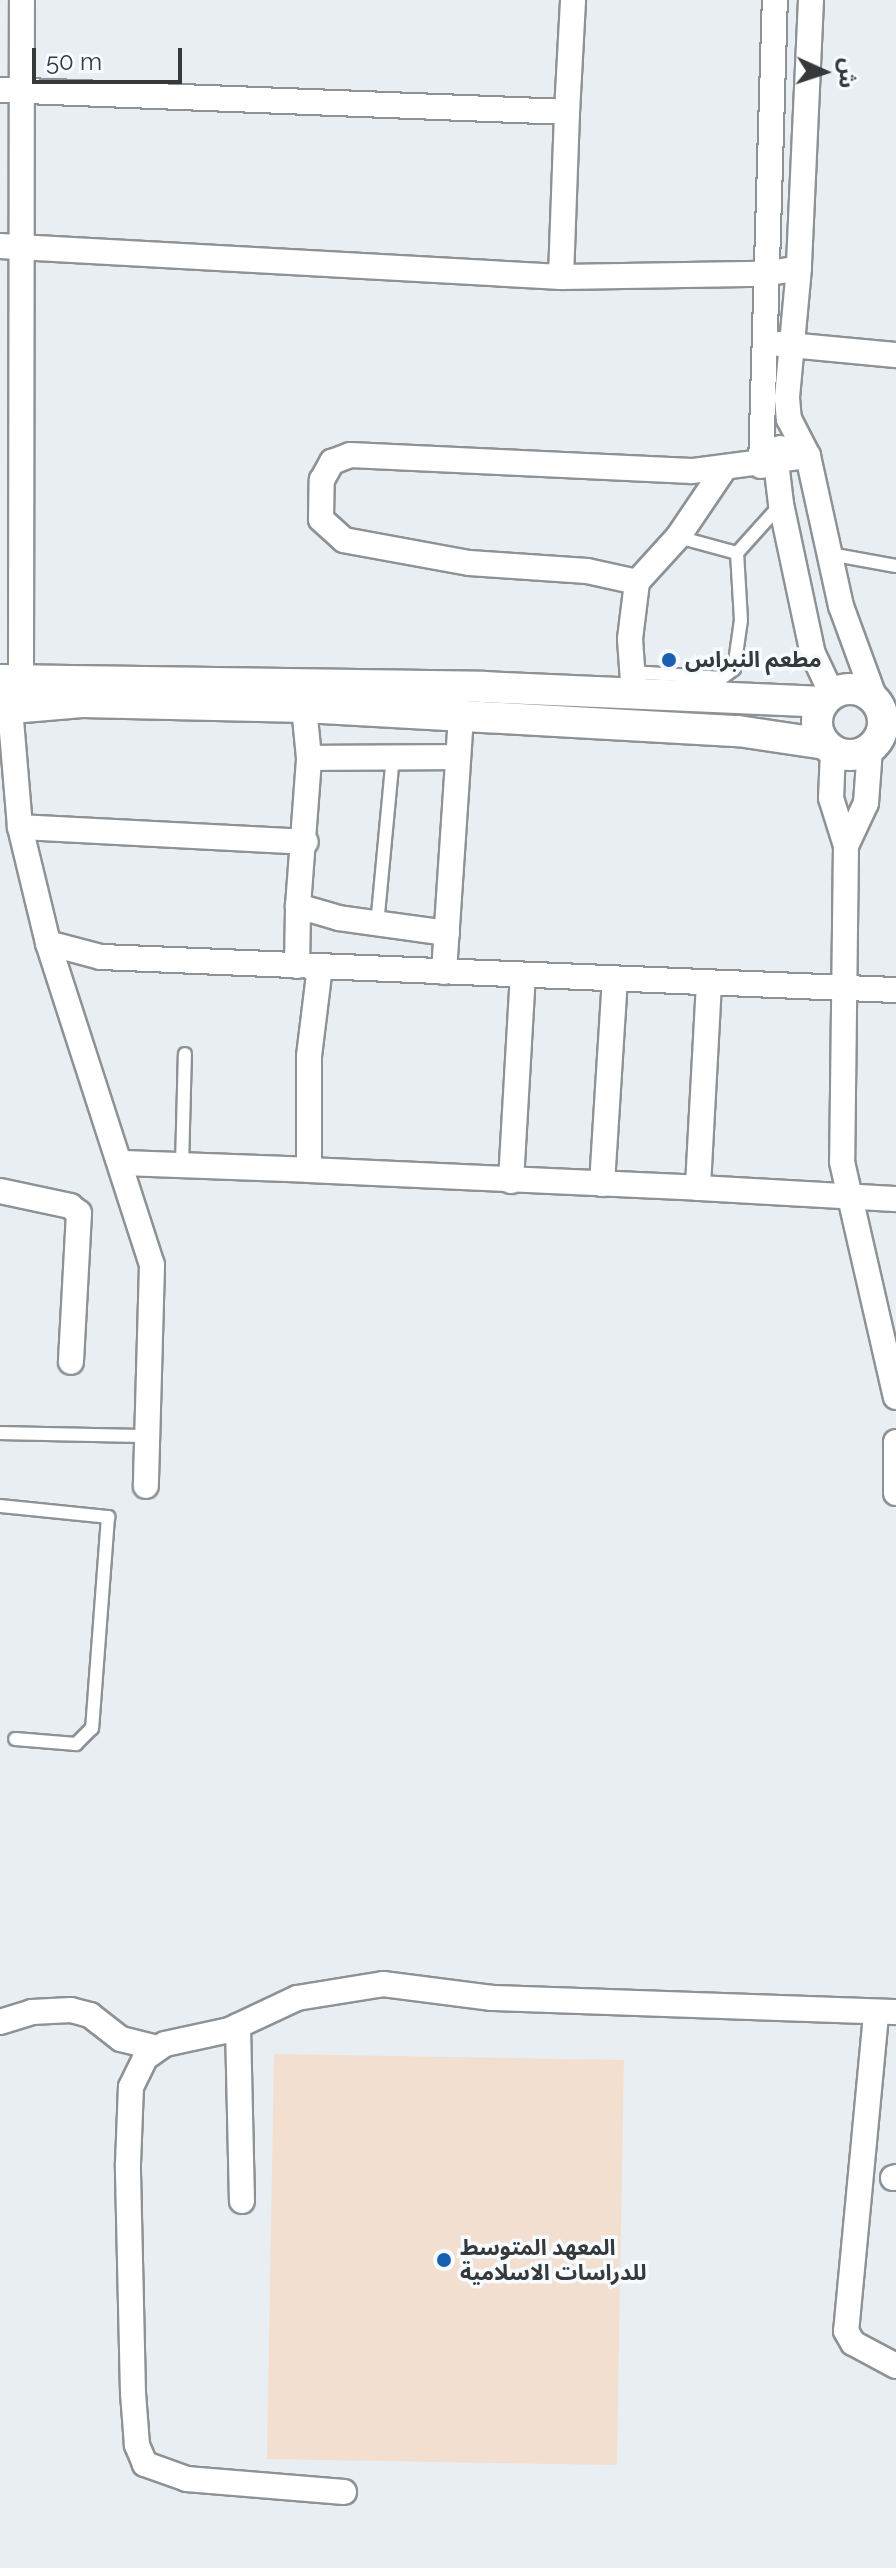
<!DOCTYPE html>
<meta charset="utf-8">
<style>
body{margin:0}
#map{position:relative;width:896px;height:2568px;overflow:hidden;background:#e8eef2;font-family:Raleway,"Noto Sans Arabic",sans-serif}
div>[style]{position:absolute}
.education>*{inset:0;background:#f2dfcf;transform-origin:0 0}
.roads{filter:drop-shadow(2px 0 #8d9296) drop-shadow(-2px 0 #8d9296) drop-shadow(0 2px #8d9296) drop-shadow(0 -2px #8d9296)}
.service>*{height:12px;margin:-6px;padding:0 6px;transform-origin:6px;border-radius:6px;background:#fff}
.minor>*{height:24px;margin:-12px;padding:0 12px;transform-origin:12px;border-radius:12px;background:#fff}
.tertiary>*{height:30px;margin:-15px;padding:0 15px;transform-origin:15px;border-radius:15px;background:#fff}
.tertiary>.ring{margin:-15px;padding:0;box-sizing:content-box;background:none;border:30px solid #fff;border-radius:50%}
.dots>*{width:22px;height:22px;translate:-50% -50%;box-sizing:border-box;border:4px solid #f6fbff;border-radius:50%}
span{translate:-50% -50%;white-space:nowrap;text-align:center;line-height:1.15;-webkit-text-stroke:7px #f6fbff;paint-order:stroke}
.poi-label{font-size:22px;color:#363839;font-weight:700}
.left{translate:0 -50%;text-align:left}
.north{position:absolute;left:784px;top:32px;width:80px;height:80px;-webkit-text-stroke:6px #f6fbff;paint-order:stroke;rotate:93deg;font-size:22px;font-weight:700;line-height:32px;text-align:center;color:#363839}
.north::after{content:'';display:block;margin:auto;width:28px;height:36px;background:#363839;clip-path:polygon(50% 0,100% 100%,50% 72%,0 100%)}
.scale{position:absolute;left:32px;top:48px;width:150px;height:36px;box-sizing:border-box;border:4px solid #363839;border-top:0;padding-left:10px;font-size:24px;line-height:28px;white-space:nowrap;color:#363839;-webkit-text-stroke:6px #f6fbff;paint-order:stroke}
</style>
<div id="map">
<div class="education">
<div style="left:274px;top:2054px;width:350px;height:405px;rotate:1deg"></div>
</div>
<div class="roads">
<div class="service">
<div style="left:678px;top:537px;width:61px;rotate:15.2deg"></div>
<div style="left:830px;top:554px;width:67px;rotate:10.3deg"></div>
<div style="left:632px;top:672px;width:90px;rotate:3.8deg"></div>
<div style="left:722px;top:678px;width:15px;rotate:-37deg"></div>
<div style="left:734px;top:669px;width:49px;rotate:-81.9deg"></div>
<div style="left:741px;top:620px;width:67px;rotate:-93.4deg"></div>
<div style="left:737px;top:553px;width:66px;rotate:-48.1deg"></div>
<div style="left:377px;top:925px;width:169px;rotate:-84.6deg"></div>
<div style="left:182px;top:1165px;width:111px;rotate:-88.5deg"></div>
<div style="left:0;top:1433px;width:147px;rotate:1.2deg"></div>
<div style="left:0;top:1506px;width:109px;rotate:5.8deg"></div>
<div style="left:108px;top:1517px;width:212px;rotate:94.3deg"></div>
<div style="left:92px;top:1728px;width:23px;rotate:135deg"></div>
<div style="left:76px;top:1744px;width:61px;rotate:-175.3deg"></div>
</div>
<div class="minor">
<div style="left:811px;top:0;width:268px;rotate:92.6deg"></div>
<div style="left:799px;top:268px;width:131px;rotate:95.3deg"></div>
<div style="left:787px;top:398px;width:21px;rotate:85deg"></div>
<div style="left:789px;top:419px;width:42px;rotate:62.8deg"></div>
<div style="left:808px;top:456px;width:154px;rotate:77.6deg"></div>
<div style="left:841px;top:606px;width:96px;rotate:69.9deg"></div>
<div style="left:0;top:90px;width:567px;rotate:2.22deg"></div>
<div style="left:567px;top:112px;width:112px;rotate:-86.9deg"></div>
<div style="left:0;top:246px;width:562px;rotate:3.16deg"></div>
<div style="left:561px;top:277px;width:202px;rotate:-0.9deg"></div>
<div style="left:763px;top:274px;width:36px;rotate:-9deg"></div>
<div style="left:561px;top:277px;width:165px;rotate:-87.9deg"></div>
<div style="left:779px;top:344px;width:118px;rotate:5.4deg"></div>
<div style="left:780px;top:448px;width:15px;rotate:106deg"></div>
<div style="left:776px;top:462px;width:42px;rotate:83.2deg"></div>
<div style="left:781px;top:504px;width:153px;rotate:78deg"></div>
<div style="left:813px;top:654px;width:44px;rotate:64.6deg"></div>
<div style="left:761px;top:466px;width:466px;rotate:-88.3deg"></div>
<div style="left:637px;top:582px;width:51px;rotate:-167.6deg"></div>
<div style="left:587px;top:571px;width:118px;rotate:-176.1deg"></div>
<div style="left:469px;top:563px;width:127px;rotate:-169.6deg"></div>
<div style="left:344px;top:540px;width:31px;rotate:-138deg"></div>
<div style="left:321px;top:519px;width:39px;rotate:-89deg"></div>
<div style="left:322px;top:480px;width:21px;rotate:-61deg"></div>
<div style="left:332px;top:462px;width:19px;rotate:-21deg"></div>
<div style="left:350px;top:455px;width:342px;rotate:2.7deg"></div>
<div style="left:692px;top:471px;width:117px;rotate:-7.4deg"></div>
<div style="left:21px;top:677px;width:677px;rotate:-89.92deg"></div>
<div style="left:634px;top:696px;width:57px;rotate:-94deg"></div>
<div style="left:630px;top:639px;width:57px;rotate:-83deg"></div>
<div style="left:637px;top:582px;width:61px;rotate:-47.7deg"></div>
<div style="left:678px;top:537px;width:82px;rotate:-55.9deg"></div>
<div style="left:304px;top:707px;width:51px;rotate:84.4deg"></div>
<div style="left:10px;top:708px;width:119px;rotate:85.2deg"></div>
<div style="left:20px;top:827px;width:119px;rotate:76.4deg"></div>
<div style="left:48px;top:943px;width:338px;rotate:72.1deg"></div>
<div style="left:152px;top:1265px;width:221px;rotate:91.6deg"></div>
<div style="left:833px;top:751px;width:47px;rotate:92.4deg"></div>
<div style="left:831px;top:798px;width:50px;rotate:72.6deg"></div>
<div style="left:846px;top:846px;width:316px;rotate:90.7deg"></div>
<div style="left:842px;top:1162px;width:241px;rotate:77.1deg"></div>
<div style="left:20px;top:827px;width:286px;rotate:3deg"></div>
<div style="left:846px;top:846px;width:47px;rotate:-65.1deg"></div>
<div style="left:866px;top:803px;width:54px;rotate:-85.8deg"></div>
<div style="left:447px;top:933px;width:109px;rotate:-172.1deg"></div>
<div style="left:339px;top:918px;width:43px;rotate:-163.7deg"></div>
<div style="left:298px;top:906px;width:148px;rotate:-85.7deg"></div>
<div style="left:309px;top:758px;width:148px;rotate:-0.4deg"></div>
<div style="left:48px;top:943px;width:55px;rotate:14.8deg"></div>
<div style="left:101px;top:957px;width:796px;rotate:2.38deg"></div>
<div style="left:297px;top:966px;width:60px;rotate:-89deg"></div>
<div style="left:444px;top:972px;width:258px;rotate:-86.2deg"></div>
<div style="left:709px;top:983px;width:205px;rotate:93.1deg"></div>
<div style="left:698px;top:1188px;width:198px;rotate:3.2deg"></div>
<div style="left:122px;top:1163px;width:187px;rotate:2.1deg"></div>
<div style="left:309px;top:1170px;width:114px;rotate:-90deg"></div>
<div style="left:309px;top:1056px;width:90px;rotate:-83deg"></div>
<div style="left:309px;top:1170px;width:389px;rotate:2.6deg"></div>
<div style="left:511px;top:1181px;width:206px;rotate:-86.7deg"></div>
<div style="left:602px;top:1184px;width:205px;rotate:-86.4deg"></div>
<div style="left:0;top:1191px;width:72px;rotate:12.1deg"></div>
<div style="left:70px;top:1206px;width:11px;rotate:38deg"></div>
<div style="left:79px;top:1213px;width:149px;rotate:93.1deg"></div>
<div style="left:896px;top:1442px;width:51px;rotate:90deg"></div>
<div style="left:876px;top:2015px;width:317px;rotate:95.4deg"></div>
<div style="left:846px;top:2331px;width:14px;rotate:60deg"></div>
<div style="left:853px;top:2343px;width:49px;rotate:28.1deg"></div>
<div style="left:0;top:2022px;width:34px;rotate:-17deg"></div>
<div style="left:32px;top:2012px;width:39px;rotate:-3deg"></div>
<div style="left:71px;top:2010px;width:20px;rotate:15deg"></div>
<div style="left:90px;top:2015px;width:39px;rotate:38deg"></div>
<div style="left:121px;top:2039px;width:36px;rotate:14deg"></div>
<div style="left:238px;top:2026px;width:175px;rotate:88.7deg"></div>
<div style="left:893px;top:2178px;width:3px;rotate:-18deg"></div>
<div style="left:344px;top:2492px;width:158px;rotate:-175.3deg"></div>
<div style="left:187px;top:2479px;width:45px;rotate:-160.3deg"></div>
<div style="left:145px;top:2464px;width:21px;rotate:-113deg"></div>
<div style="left:137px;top:2445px;width:52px;rotate:-94.4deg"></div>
<div style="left:133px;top:2393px;width:229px;rotate:-91.3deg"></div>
<div style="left:128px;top:2164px;width:77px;rotate:-87.8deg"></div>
<div style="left:131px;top:2087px;width:32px;rotate:-64deg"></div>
<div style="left:145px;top:2058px;width:24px;rotate:-35deg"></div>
<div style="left:165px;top:2044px;width:66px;rotate:-12.3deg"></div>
<div style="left:229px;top:2030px;width:75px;rotate:-25.2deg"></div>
<div style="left:297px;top:1998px;width:87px;rotate:-9.2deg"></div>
<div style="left:383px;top:1984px;width:110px;rotate:7.3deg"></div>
<div style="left:492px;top:1998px;width:404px;rotate:2deg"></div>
</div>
<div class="tertiary">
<div style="left:0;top:680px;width:483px;rotate:0.8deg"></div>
<div style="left:483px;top:687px;width:341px;rotate:2.5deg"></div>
<div class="ring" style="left:817px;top:689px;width:36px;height:36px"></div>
<div style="left:0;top:709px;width:82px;rotate:-4.9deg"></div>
<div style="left:82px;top:702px;width:222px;rotate:1.3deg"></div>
<div style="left:304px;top:707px;width:435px;rotate:3.2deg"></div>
<div style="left:738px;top:731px;width:88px;rotate:8.5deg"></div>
</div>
</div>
<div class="dots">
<div style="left:669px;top:660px;background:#1a60b0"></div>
<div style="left:444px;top:2260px;background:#1a60b0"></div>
</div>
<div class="poi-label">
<span class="left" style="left:685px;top:660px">مطعم النبراس</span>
<span class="left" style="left:460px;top:2260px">المعهد المتوسط<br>للدراسات الاسلامية</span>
</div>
<div class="north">ش</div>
<div class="scale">50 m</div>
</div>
